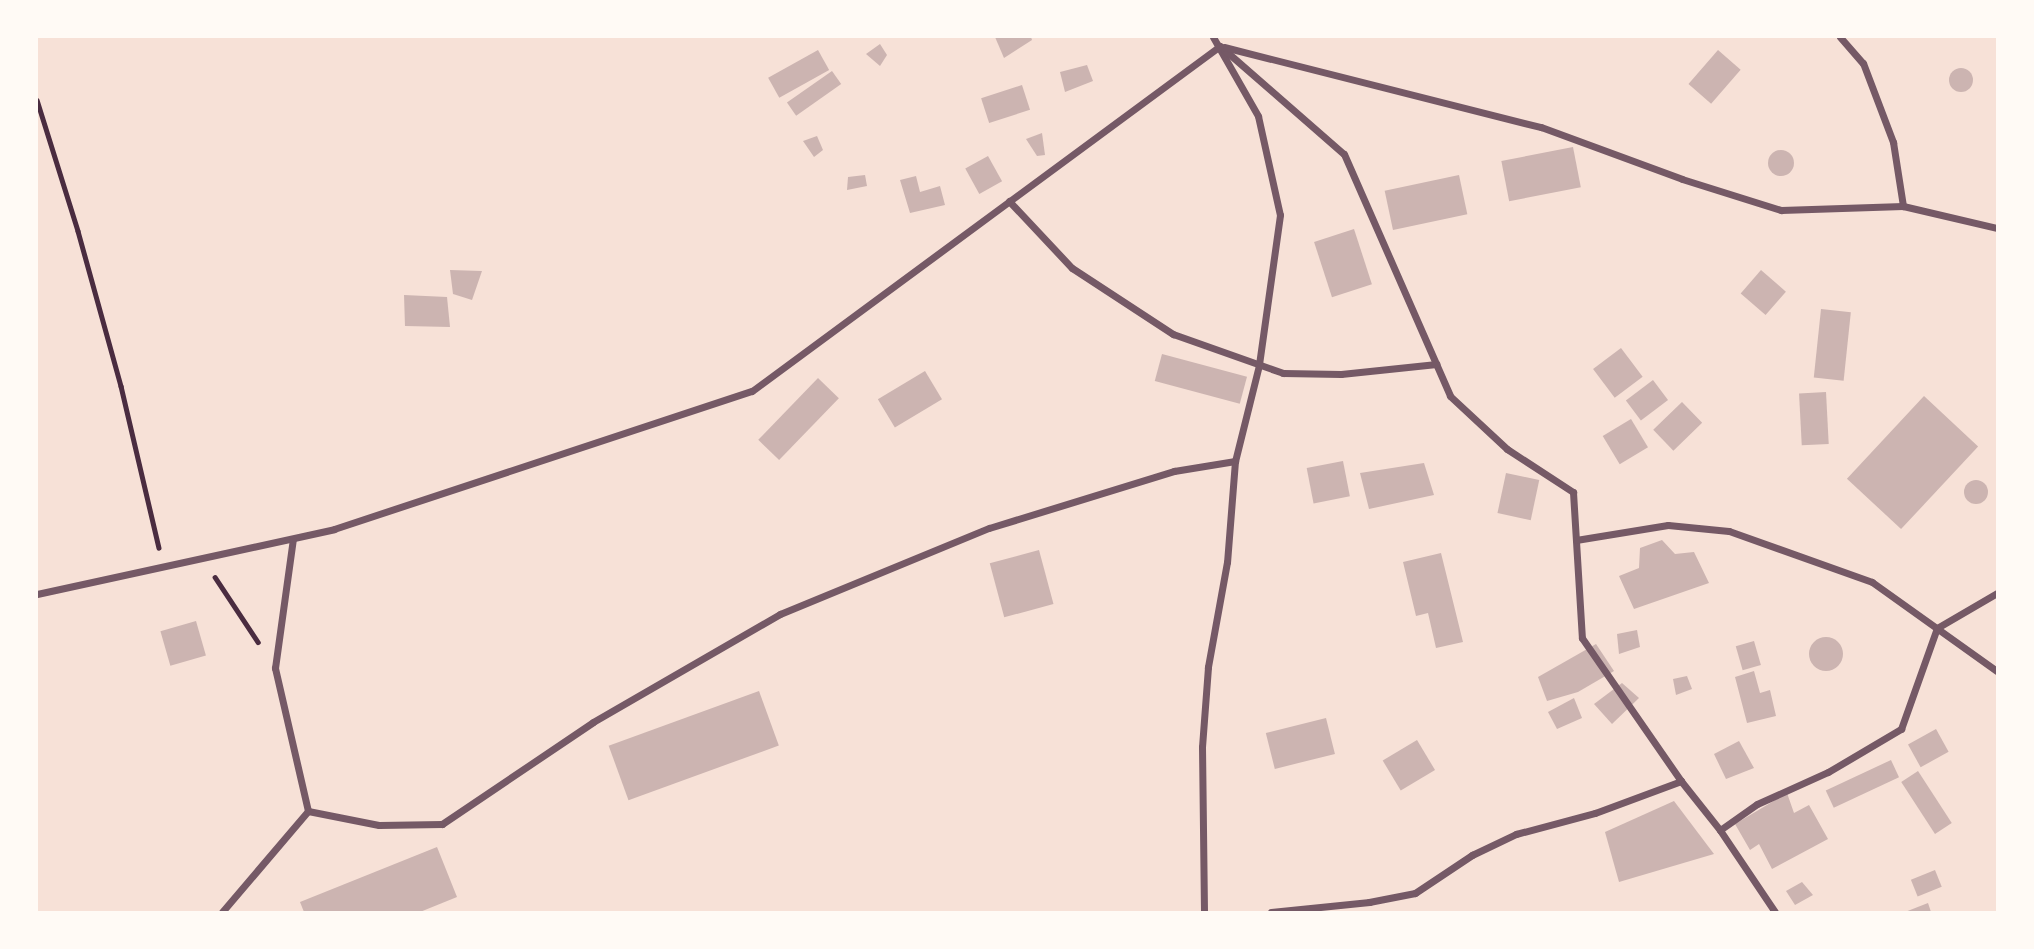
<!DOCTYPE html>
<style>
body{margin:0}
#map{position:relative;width:2034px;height:949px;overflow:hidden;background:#f7e1d7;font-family:Quicksand,sans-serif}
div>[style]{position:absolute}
.building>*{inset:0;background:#ccb4b1;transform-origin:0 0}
.round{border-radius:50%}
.path>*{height:4.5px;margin:-2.25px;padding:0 2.25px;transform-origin:2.25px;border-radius:2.25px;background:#4a2c40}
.minor>*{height:7px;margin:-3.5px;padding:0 3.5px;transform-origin:3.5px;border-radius:3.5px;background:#755966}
span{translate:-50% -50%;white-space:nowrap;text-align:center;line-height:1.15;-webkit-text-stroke:5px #fffaf5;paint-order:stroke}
.frame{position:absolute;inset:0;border:38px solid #fffaf5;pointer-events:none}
</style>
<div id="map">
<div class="building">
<div style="clip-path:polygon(995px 37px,1031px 37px,1032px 40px,1004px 58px)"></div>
<div style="clip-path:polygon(880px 44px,887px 55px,880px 66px,866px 54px)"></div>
<div style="left:818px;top:50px;width:23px;height:57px;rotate:61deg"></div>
<div style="left:1718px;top:50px;width:30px;height:45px;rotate:41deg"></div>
<div style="clip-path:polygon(1087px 65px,1093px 81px,1065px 92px,1060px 72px)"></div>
<div class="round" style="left:1949px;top:68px;width:24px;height:24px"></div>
<div style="left:832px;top:71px;width:16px;height:55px;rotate:55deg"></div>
<div style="left:1022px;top:85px;width:26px;height:43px;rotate:72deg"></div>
<div style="clip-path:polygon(1042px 133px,1045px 155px,1037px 156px,1026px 139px)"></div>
<div style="clip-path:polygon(817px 136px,823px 150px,814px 157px,803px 141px)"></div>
<div style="left:1573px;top:147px;width:41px;height:73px;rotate:79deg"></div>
<div class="round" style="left:1768px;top:150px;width:26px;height:26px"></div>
<div style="left:988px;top:156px;width:29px;height:26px;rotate:61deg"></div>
<div style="clip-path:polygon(865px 175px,867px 186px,847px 190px,848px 177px)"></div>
<div style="left:1459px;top:175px;width:40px;height:76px;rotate:78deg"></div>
<div style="clip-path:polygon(916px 176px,920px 192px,940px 186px,945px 205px,910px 213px,900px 180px)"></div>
<div style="left:1354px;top:229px;width:58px;height:42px;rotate:72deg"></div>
<div style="clip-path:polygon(450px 270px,482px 271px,472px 300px,453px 294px)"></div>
<div style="left:1761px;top:270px;width:33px;height:31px;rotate:41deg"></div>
<div style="clip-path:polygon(404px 295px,447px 297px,450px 327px,405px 326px)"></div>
<div style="left:1821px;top:309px;width:30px;height:69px;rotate:6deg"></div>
<div style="left:1621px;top:348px;width:36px;height:35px;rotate:53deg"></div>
<div style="left:1162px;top:354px;width:88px;height:28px;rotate:15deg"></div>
<div style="left:925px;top:371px;width:33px;height:55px;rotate:59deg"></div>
<div style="left:818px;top:378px;width:29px;height:86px;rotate:44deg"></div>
<div style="left:1653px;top:380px;width:25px;height:34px;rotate:53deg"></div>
<div style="left:1826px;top:392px;width:52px;height:27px;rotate:87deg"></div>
<div style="left:1924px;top:396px;width:74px;height:113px;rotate:43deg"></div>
<div style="left:1682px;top:402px;width:29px;height:40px;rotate:46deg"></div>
<div style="left:1631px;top:419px;width:33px;height:33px;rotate:59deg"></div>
<div style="left:1343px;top:461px;width:36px;height:37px;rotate:79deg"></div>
<div style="clip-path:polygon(1424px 463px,1434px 495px,1369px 509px,1360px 473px)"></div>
<div style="left:1506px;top:473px;width:34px;height:41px;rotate:12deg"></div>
<div class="round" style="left:1964px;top:480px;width:24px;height:24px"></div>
<div style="clip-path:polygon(1662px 540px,1675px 554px,1694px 552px,1709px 583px,1634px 609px,1619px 576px,1639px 568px,1640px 548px)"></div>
<div style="left:1039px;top:550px;width:56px;height:51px;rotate:75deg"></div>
<div style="clip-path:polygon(1441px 553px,1463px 642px,1436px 648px,1428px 613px,1416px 616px,1403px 562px)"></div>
<div style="left:196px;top:621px;width:36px;height:37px;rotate:74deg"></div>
<div style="clip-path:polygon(1637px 630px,1640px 647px,1619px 654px,1617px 634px)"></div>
<div class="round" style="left:1809px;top:637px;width:34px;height:34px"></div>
<div style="left:1754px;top:641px;width:25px;height:19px;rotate:74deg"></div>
<div style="clip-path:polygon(1596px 644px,1614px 671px,1578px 692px,1547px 701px,1538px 677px)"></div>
<div style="clip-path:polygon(1754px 671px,1760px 693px,1770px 690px,1776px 716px,1747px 723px,1735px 677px)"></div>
<div style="clip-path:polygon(1687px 676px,1692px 689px,1676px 695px,1673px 679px)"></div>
<div style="clip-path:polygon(1622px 683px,1639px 698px,1612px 724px,1594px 704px)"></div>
<div style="left:759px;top:691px;width:58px;height:160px;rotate:70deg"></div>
<div style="clip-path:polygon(1574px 698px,1582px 718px,1557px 729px,1548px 712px)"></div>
<div style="left:1326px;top:718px;width:37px;height:62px;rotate:76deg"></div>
<div style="left:1936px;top:729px;width:26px;height:32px;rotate:61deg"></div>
<div style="left:1417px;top:740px;width:35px;height:40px;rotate:59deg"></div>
<div style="clip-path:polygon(1739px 741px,1754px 768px,1726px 779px,1714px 754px)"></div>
<div style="left:1891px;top:760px;width:19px;height:72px;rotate:65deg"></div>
<div style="left:1918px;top:771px;width:62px;height:20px;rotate:57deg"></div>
<div style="clip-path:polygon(1787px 793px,1794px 813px,1809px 805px,1828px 839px,1772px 869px,1759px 844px,1750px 850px,1735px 824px)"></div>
<div style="clip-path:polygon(1674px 801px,1714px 854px,1619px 882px,1605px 832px)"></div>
<div style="clip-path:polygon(437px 847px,457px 897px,420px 912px,304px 912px,300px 902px)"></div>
<div style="left:1935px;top:870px;width:18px;height:26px;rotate:68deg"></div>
<div style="clip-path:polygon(1802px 882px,1813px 895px,1795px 905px,1786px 891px)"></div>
<div style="clip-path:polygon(1928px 903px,1931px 912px,1905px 912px)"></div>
</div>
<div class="path">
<div style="left:37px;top:100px;width:137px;rotate:72.6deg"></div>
<div style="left:78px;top:231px;width:161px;rotate:74.5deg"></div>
<div style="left:121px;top:386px;width:166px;rotate:76.8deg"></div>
<div style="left:215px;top:577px;width:78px;rotate:56.5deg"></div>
</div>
<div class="minor">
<div style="left:1213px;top:37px;width:91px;rotate:60.3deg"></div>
<div style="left:1258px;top:116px;width:101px;rotate:77.5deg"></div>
<div style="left:1280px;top:215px;width:151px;rotate:98deg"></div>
<div style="left:1259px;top:365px;width:99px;rotate:104deg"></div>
<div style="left:1840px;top:37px;width:35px;rotate:49deg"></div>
<div style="left:1863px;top:63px;width:85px;rotate:69.2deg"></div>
<div style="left:1893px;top:142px;width:65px;rotate:81.1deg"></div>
<div style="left:1220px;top:46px;width:164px;rotate:41.1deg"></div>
<div style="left:1344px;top:154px;width:264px;rotate:66.3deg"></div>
<div style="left:1450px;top:396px;width:78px;rotate:42.9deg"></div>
<div style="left:1507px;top:449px;width:79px;rotate:33.1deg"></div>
<div style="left:1573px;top:492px;width:146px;rotate:86.5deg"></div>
<div style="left:1582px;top:638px;width:174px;rotate:55.3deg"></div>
<div style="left:1224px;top:47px;width:327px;rotate:14.2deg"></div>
<div style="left:1541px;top:127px;width:150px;rotate:20.2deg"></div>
<div style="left:1682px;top:179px;width:104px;rotate:17.4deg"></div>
<div style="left:1781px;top:210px;width:122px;rotate:-1.9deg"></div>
<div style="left:1903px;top:206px;width:97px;rotate:13.2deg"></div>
<div style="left:1009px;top:201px;width:92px;rotate:46.8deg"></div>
<div style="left:1072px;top:268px;width:121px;rotate:33.2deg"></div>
<div style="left:1173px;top:334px;width:117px;rotate:19.5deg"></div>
<div style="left:1283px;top:373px;width:58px;rotate:1deg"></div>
<div style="left:1341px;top:374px;width:96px;rotate:-6deg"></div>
<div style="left:1576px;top:540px;width:93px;rotate:-9.3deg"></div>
<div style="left:1668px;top:525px;width:61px;rotate:5.6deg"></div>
<div style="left:1729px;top:531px;width:152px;rotate:19.6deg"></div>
<div style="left:1872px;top:582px;width:153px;rotate:35.5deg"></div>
<div style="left:37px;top:594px;width:304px;rotate:-12.3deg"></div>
<div style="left:334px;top:529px;width:440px;rotate:-18.3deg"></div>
<div style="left:752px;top:391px;width:581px;rotate:-36.4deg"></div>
<div style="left:308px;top:811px;width:72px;rotate:11.2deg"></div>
<div style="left:379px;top:825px;width:63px;rotate:-0.9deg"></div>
<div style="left:442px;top:824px;width:182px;rotate:-34deg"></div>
<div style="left:593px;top:722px;width:216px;rotate:-30deg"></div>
<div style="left:780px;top:614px;width:226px;rotate:-22.4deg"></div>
<div style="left:989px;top:528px;width:194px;rotate:-17.1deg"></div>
<div style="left:1174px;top:471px;width:62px;rotate:-9.3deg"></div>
<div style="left:1235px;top:461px;width:101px;rotate:94.5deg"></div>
<div style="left:1227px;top:562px;width:107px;rotate:100.3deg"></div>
<div style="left:1208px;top:667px;width:80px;rotate:94.3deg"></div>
<div style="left:1202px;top:747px;width:165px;rotate:89.3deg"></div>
<div style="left:222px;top:912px;width:133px;rotate:-49.6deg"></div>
<div style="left:308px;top:811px;width:147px;rotate:-103deg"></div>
<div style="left:275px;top:668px;width:130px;rotate:-82.1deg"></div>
<div style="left:1271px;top:912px;width:99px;rotate:-5.8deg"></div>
<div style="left:1369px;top:902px;width:47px;rotate:-11.1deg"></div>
<div style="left:1415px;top:893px;width:69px;rotate:-33.7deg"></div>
<div style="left:1472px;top:855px;width:49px;rotate:-25.5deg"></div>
<div style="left:1516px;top:834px;width:82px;rotate:-14.9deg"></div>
<div style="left:1595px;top:813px;width:92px;rotate:-20.4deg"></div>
<div style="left:1681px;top:781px;width:63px;rotate:51.5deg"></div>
<div style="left:1775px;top:912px;width:99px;rotate:-123.9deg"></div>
<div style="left:1720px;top:830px;width:45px;rotate:-35.1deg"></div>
<div style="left:1757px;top:804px;width:78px;rotate:-24.3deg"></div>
<div style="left:1828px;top:772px;width:85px;rotate:-30.5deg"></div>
<div style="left:1901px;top:729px;width:107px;rotate:-70.4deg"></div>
<div style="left:1937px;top:628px;width:69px;rotate:-30.3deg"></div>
</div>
<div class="frame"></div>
</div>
